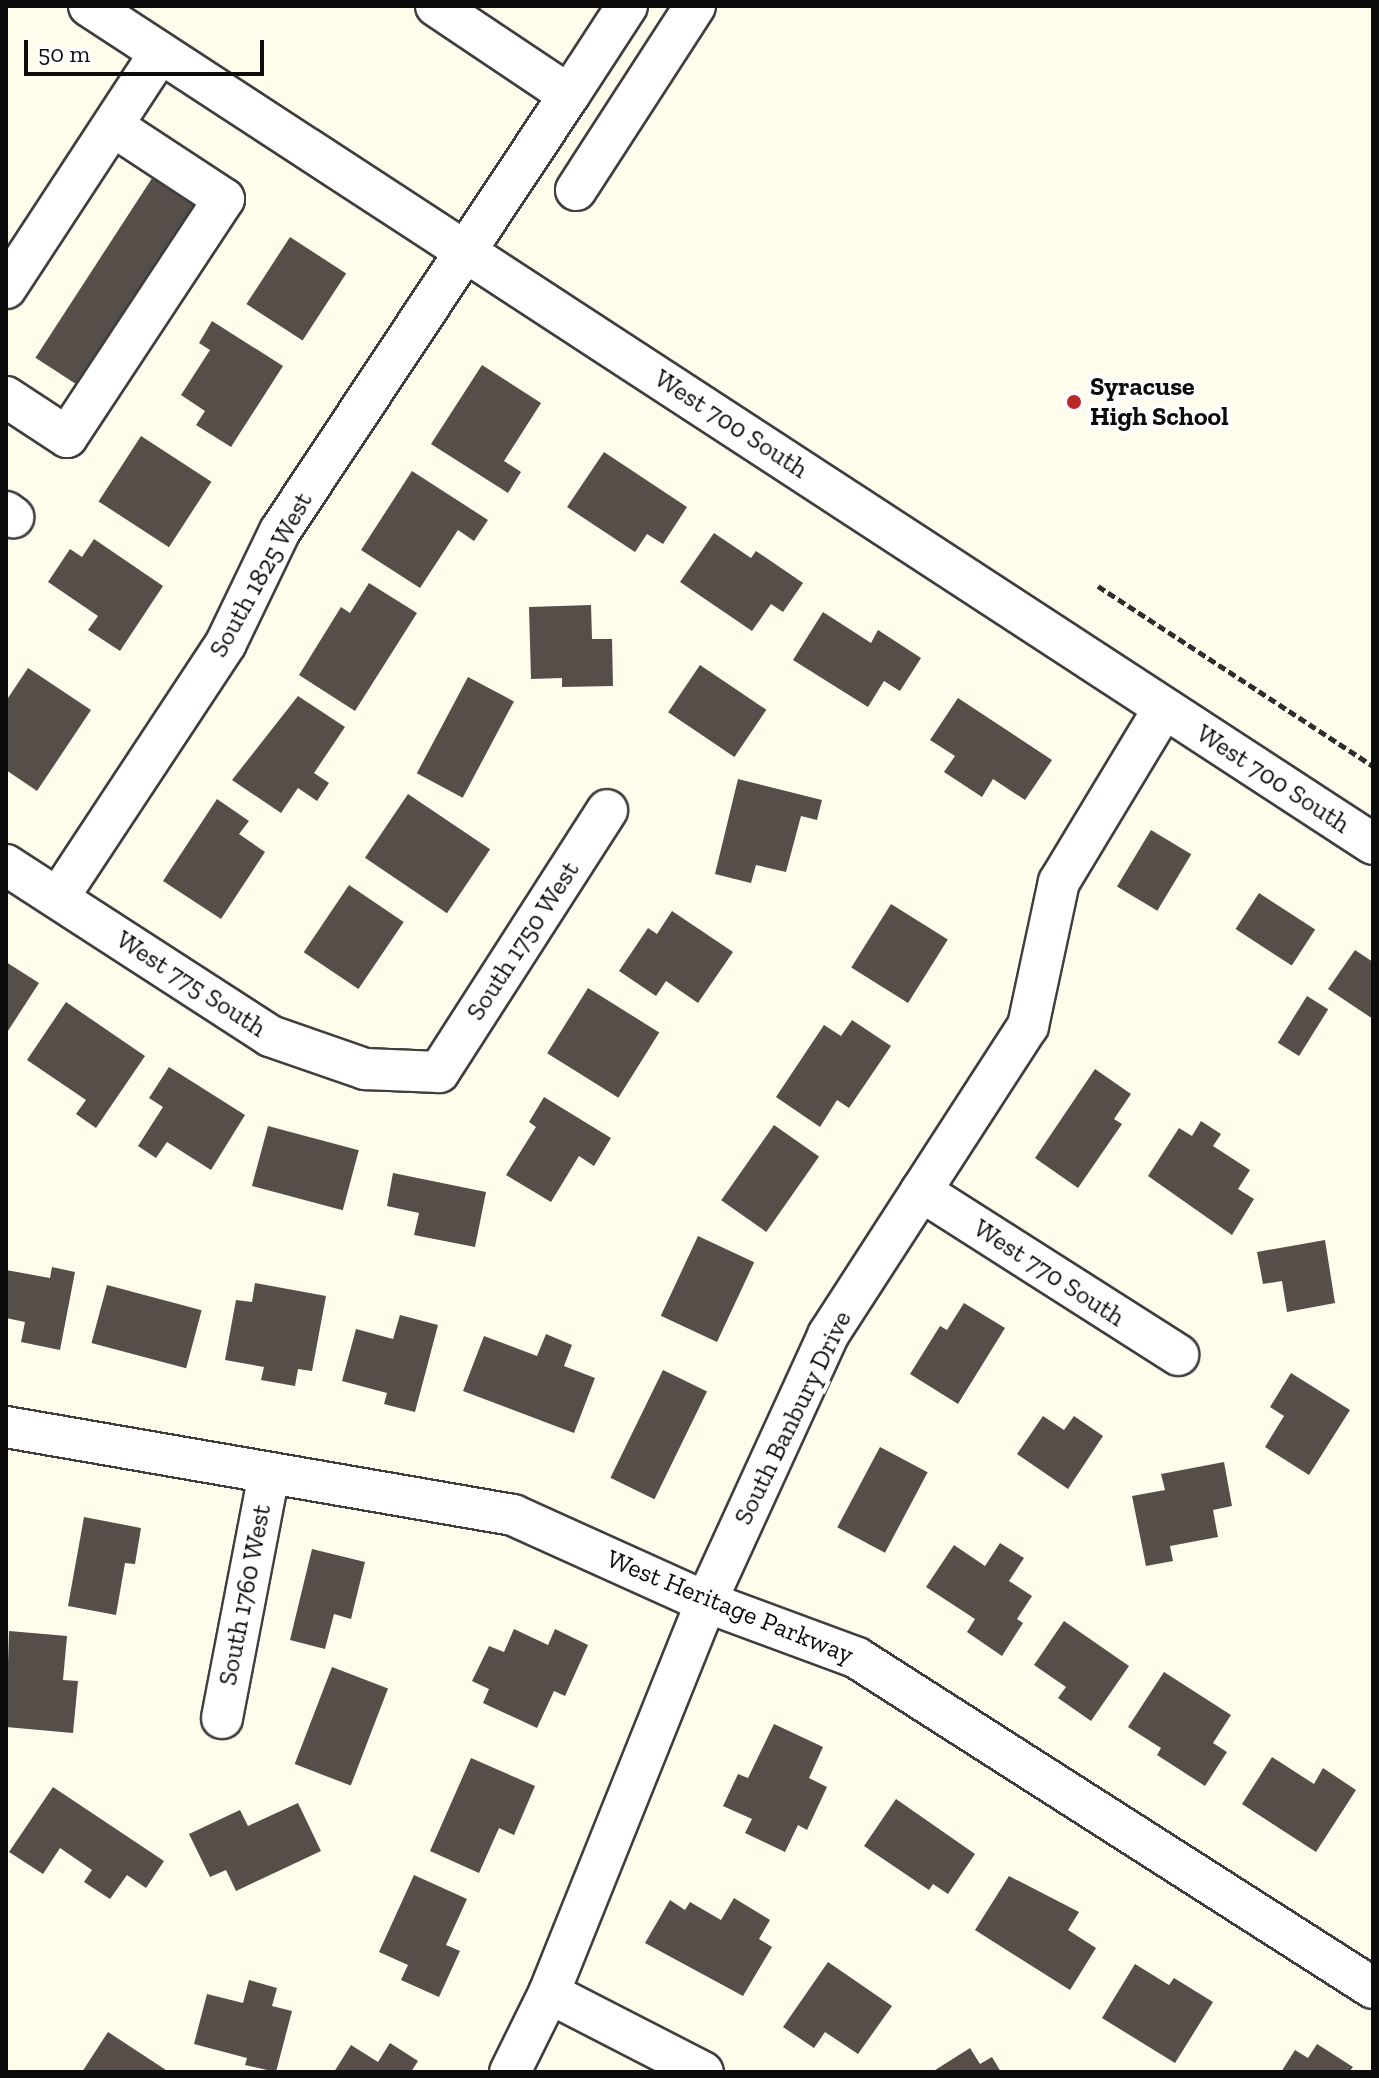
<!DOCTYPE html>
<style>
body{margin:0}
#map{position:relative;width:1379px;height:2078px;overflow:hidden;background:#fffcec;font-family:"Zilla Slab",serif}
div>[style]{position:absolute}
.building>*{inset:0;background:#554e49;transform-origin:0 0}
.path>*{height:5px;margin-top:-2.5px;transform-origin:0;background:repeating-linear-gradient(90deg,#2e2e2e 0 8px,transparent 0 12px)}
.roads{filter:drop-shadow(2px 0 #3f3f3f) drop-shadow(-2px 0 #3f3f3f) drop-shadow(0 2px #3f3f3f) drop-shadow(0 -2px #3f3f3f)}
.minor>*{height:40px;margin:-20px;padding:0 20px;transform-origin:20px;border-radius:20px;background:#fff}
.dots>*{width:22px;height:22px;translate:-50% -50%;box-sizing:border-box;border:4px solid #fff;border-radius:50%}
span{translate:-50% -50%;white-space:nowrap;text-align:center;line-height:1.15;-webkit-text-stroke:8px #fff;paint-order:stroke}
.poi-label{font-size:26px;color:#0c0c0c;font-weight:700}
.left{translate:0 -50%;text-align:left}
.street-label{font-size:26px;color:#0c0c0c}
.frame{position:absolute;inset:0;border:8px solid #0c0c0c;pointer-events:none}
.scale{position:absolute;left:24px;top:40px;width:240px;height:36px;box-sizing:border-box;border:4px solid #0c0c0c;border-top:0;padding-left:10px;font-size:24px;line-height:28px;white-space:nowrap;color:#0c0c0c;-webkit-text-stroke:6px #fff;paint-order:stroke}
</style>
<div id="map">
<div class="building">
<div style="left:158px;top:169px;width:63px;height:225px;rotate:33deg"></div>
<div style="left:290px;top:237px;width:67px;height:80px;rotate:33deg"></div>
<div style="clip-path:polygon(212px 321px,283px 366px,231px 447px,196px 425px,205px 411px,181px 395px,210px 350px,199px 343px)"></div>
<div style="clip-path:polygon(482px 365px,541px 403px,504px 461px,521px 472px,508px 493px,431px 444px)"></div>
<div style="left:141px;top:436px;width:84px;height:78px;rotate:33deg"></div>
<div style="clip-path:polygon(604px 452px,687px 507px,663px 544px,647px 534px,635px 552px,567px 507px)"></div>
<div style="clip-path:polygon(412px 471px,488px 520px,474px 541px,458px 530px,420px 588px,361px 550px)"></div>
<div style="clip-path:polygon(714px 533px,751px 558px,756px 551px,803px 583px,783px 612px,771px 604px,752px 631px,680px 582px)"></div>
<div style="clip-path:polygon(94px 539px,163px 586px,120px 651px,88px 630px,98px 616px,48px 582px,70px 549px,82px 557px)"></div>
<div style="clip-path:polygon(369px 583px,417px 613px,355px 711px,299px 675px,341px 607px,350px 613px)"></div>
<div style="clip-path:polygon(591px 605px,592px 639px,612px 639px,613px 686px,562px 687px,562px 678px,531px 679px,529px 607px)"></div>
<div style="clip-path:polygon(823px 612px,871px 643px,878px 630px,921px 658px,900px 691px,884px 681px,868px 707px,793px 660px)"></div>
<div style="left:700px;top:665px;width:80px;height:57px;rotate:34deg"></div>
<div style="clip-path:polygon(28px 668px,91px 710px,37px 791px,6px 770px,6px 701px)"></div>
<div style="left:468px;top:677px;width:52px;height:109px;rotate:28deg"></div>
<div style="clip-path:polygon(298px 696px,345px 727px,314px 773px,329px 783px,317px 801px,298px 788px,281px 813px,232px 780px)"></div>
<div style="clip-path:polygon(958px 698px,1052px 760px,1025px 800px,993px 779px,982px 797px,944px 772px,955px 756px,930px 740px)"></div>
<div style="clip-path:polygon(738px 779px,822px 800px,817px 820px,801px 816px,786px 872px,756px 865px,751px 883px,715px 874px)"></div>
<div style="left:408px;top:794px;width:99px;height:77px;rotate:34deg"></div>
<div style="clip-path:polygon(217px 799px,249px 821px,239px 834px,265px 852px,221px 919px,163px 881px)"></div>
<div style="left:1151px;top:830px;width:47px;height:66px;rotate:31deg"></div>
<div style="left:349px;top:885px;width:66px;height:81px;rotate:34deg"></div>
<div style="left:1259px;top:893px;width:67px;height:43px;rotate:33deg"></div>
<div style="left:891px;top:904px;width:67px;height:75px;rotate:32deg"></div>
<div style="clip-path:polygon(672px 911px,733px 952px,698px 1003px,666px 981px,656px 996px,619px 971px,648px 928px,657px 934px)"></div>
<div style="clip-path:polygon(1355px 950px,1373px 962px,1373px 1019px,1328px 989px)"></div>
<div style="clip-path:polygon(6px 962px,39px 983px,6px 1034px)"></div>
<div style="left:588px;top:988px;width:84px;height:77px;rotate:32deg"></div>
<div style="left:1307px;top:996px;width:25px;height:55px;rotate:32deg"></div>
<div style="clip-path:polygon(66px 1002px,145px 1056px,96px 1128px,76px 1114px,86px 1100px,27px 1060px)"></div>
<div style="clip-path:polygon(852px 1020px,891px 1046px,849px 1108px,837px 1100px,820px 1127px,776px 1097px,824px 1025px,841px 1036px)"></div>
<div style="clip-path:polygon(169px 1067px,245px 1115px,211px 1170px,167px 1142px,156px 1158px,138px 1146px,163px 1107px,149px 1098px)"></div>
<div style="clip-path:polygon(1095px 1069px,1131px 1094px,1114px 1119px,1122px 1124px,1078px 1188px,1035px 1158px)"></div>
<div style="clip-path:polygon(544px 1097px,611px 1138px,594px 1166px,579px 1156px,551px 1202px,506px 1175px,536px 1127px,529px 1122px)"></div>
<div style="clip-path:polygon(1201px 1121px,1221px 1134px,1213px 1146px,1250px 1170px,1238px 1189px,1254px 1199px,1232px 1235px,1148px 1176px,1179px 1128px,1192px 1136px)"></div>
<div style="left:774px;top:1125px;width:55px;height:92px;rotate:35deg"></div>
<div style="left:268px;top:1126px;width:94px;height:62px;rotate:15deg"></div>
<div style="clip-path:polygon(393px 1173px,486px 1192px,475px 1247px,414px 1235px,419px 1213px,387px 1206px)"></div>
<div style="left:698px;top:1236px;width:62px;height:88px;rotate:25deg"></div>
<div style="clip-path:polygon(1325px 1240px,1335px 1303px,1287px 1312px,1282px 1281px,1263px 1284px,1257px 1252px)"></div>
<div style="clip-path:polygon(52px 1267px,75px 1272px,60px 1350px,21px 1342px,25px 1322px,6px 1318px,6px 1270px,50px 1278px)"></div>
<div style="clip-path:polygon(255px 1283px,326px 1296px,312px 1371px,298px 1369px,295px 1386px,261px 1380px,264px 1367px,225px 1360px,236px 1300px,252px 1302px)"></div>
<div style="left:107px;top:1285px;width:98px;height:60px;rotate:15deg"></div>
<div style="clip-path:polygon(964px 1303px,1005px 1328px,958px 1404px,910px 1374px,940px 1326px,947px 1330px)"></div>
<div style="clip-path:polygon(400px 1315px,438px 1325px,415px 1412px,384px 1404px,387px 1393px,342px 1381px,356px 1329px,393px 1339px)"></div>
<div style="clip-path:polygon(546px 1334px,572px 1345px,564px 1366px,595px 1378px,574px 1433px,463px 1391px,484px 1336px,537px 1356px)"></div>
<div style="left:663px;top:1370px;width:49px;height:120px;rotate:26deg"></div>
<div style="clip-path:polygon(1291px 1373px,1350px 1410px,1309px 1475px,1265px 1447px,1284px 1416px,1270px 1407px)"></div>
<div style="clip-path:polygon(1043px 1416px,1064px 1430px,1074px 1416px,1103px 1436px,1068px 1489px,1017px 1454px)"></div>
<div style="left:880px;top:1447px;width:54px;height:91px;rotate:28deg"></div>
<div style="clip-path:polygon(1224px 1462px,1232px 1506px,1213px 1510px,1218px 1537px,1170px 1546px,1173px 1561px,1146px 1566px,1132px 1496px,1165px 1490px,1161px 1474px)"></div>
<div style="clip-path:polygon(84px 1517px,141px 1528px,135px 1564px,125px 1563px,116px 1615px,68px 1606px)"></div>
<div style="clip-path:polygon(1000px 1543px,1024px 1558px,1009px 1581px,1032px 1596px,1017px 1619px,1023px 1623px,1002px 1656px,967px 1632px,975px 1619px,926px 1587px,954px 1545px,985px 1566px)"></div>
<div style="clip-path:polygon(312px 1549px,365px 1562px,351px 1619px,334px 1614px,325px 1649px,290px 1640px)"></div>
<div style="clip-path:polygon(1064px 1621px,1129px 1666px,1091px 1721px,1058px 1698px,1066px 1687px,1034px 1665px)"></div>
<div style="clip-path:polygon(514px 1629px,548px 1645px,555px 1629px,588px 1645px,565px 1696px,554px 1691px,537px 1728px,483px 1703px,489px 1689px,472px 1681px,489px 1646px,504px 1652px)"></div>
<div style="clip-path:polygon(9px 1631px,67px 1636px,63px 1680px,78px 1681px,73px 1733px,6px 1727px)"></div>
<div style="left:332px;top:1667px;width:60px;height:104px;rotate:21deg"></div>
<div style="clip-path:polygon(1164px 1672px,1231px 1715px,1213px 1743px,1227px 1752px,1205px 1786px,1157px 1755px,1161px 1748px,1128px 1727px)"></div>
<div style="clip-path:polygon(774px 1724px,823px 1747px,809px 1778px,827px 1787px,807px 1830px,798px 1825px,785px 1852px,745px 1833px,752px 1819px,723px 1806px,738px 1774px,748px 1778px)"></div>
<div style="clip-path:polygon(1272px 1757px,1314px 1784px,1323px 1768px,1356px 1790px,1316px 1852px,1242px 1804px)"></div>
<div style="clip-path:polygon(471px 1758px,535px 1786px,514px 1835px,499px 1828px,479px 1873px,430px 1851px)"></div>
<div style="clip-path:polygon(53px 1787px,164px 1861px,146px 1888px,127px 1875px,110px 1899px,84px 1882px,92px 1870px,60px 1848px,43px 1874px,9px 1852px)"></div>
<div style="clip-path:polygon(896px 1799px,975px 1854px,948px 1894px,933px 1884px,929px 1890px,864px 1846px)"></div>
<div style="clip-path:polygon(298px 1803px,321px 1851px,236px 1891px,226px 1870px,210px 1877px,189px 1834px,240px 1810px,248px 1826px)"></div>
<div style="clip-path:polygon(414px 1875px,467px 1899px,446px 1945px,460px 1951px,439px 1997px,401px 1980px,408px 1965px,379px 1952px)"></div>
<div style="clip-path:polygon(1009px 1876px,1079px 1912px,1068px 1930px,1096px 1948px,1070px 1990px,975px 1930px)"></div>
<div style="clip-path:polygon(734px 1898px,770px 1920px,759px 1939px,772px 1947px,743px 1996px,645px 1943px,670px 1900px,685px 1910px,690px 1902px,721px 1920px)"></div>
<div style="clip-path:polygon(828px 1962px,892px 2006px,858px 2054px,825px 2032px,814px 2048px,783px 2027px)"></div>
<div style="clip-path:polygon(1135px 1964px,1169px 1985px,1174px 1978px,1213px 2002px,1175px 2063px,1102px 2018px)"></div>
<div style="clip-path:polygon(249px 1980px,277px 1988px,272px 2006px,292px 2011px,276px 2072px,245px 2065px,247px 2058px,194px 2044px,207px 1994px,243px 2003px)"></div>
<div style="clip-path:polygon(108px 2032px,169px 2072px,82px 2072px)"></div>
<div style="clip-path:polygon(390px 2043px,418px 2061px,411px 2072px,334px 2072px,351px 2045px,378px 2062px)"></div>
<div style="clip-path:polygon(1317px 2044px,1353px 2067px,1349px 2072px,1281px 2072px,1295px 2050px,1308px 2058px)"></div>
<div style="clip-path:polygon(970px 2048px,980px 2064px,992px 2057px,1001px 2072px,932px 2072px)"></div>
</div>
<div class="path">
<div style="left:1098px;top:586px;width:329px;rotate:33.2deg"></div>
</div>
<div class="roads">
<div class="minor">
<div style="left:89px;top:6px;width:1533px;rotate:33.13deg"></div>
<div style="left:436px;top:6px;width:160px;rotate:33.8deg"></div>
<div style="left:569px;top:95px;width:106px;rotate:-56.9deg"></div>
<div style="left:576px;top:190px;width:219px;rotate:-57.1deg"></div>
<div style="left:6px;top:288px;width:281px;rotate:-56.8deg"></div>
<div style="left:6px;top:397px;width:73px;rotate:33.3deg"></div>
<div style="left:67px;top:437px;width:285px;rotate:-56.6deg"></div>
<div style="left:224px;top:199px;width:133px;rotate:-146.7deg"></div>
<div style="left:6px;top:512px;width:9px;rotate:36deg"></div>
<div style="left:6px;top:865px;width:315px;rotate:32.9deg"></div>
<div style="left:270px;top:1036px;width:101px;rotate:19.2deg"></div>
<div style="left:365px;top:1069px;width:74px;rotate:2.3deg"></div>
<div style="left:439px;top:1072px;width:311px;rotate:-57.3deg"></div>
<div style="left:58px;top:898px;width:305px;rotate:-56.6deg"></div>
<div style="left:226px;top:643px;width:124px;rotate:-64.3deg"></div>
<div style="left:280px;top:531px;width:523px;rotate:-56.46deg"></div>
<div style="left:921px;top:1191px;width:305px;rotate:32.5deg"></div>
<div style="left:6px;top:1427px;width:515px;rotate:9.85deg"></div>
<div style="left:513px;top:1515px;width:212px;rotate:24.3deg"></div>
<div style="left:706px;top:1602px;width:161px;rotate:20.3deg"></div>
<div style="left:857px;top:1658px;width:612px;rotate:32.6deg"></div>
<div style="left:222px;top:1718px;width:249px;rotate:-79.1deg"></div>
<div style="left:549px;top:1993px;width:173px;rotate:27.2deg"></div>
<div style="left:510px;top:2072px;width:88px;rotate:-63.7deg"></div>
<div style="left:549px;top:1993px;width:421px;rotate:-68.1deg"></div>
<div style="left:706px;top:1602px;width:294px;rotate:-65.4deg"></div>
<div style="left:828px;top:1335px;width:368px;rotate:-57.1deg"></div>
<div style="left:1028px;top:1026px;width:147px;rotate:-77.9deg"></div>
<div style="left:1059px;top:882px;width:203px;rotate:-58.9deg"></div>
</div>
</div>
<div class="dots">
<div style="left:1074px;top:402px;background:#b92827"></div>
</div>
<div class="poi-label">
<span class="left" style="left:1090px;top:402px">Syracuse<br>High School</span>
</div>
<div class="street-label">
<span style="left:731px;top:424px;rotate:33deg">West 700 South</span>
<span style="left:261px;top:575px;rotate:-61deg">South 1825 West</span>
<span style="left:1273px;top:779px;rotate:33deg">West 700 South</span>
<span style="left:523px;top:941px;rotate:-57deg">South 1750 West</span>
<span style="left:191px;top:984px;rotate:33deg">West 775 South</span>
<span style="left:1049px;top:1273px;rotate:33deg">West 770 South</span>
<span style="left:793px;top:1418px;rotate:-64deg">South Banbury Drive</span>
<span style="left:245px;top:1595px;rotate:-79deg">South 1760 West</span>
<span style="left:730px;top:1607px;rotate:22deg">West Heritage Parkway</span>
</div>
<div class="frame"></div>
<div class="scale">50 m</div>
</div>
